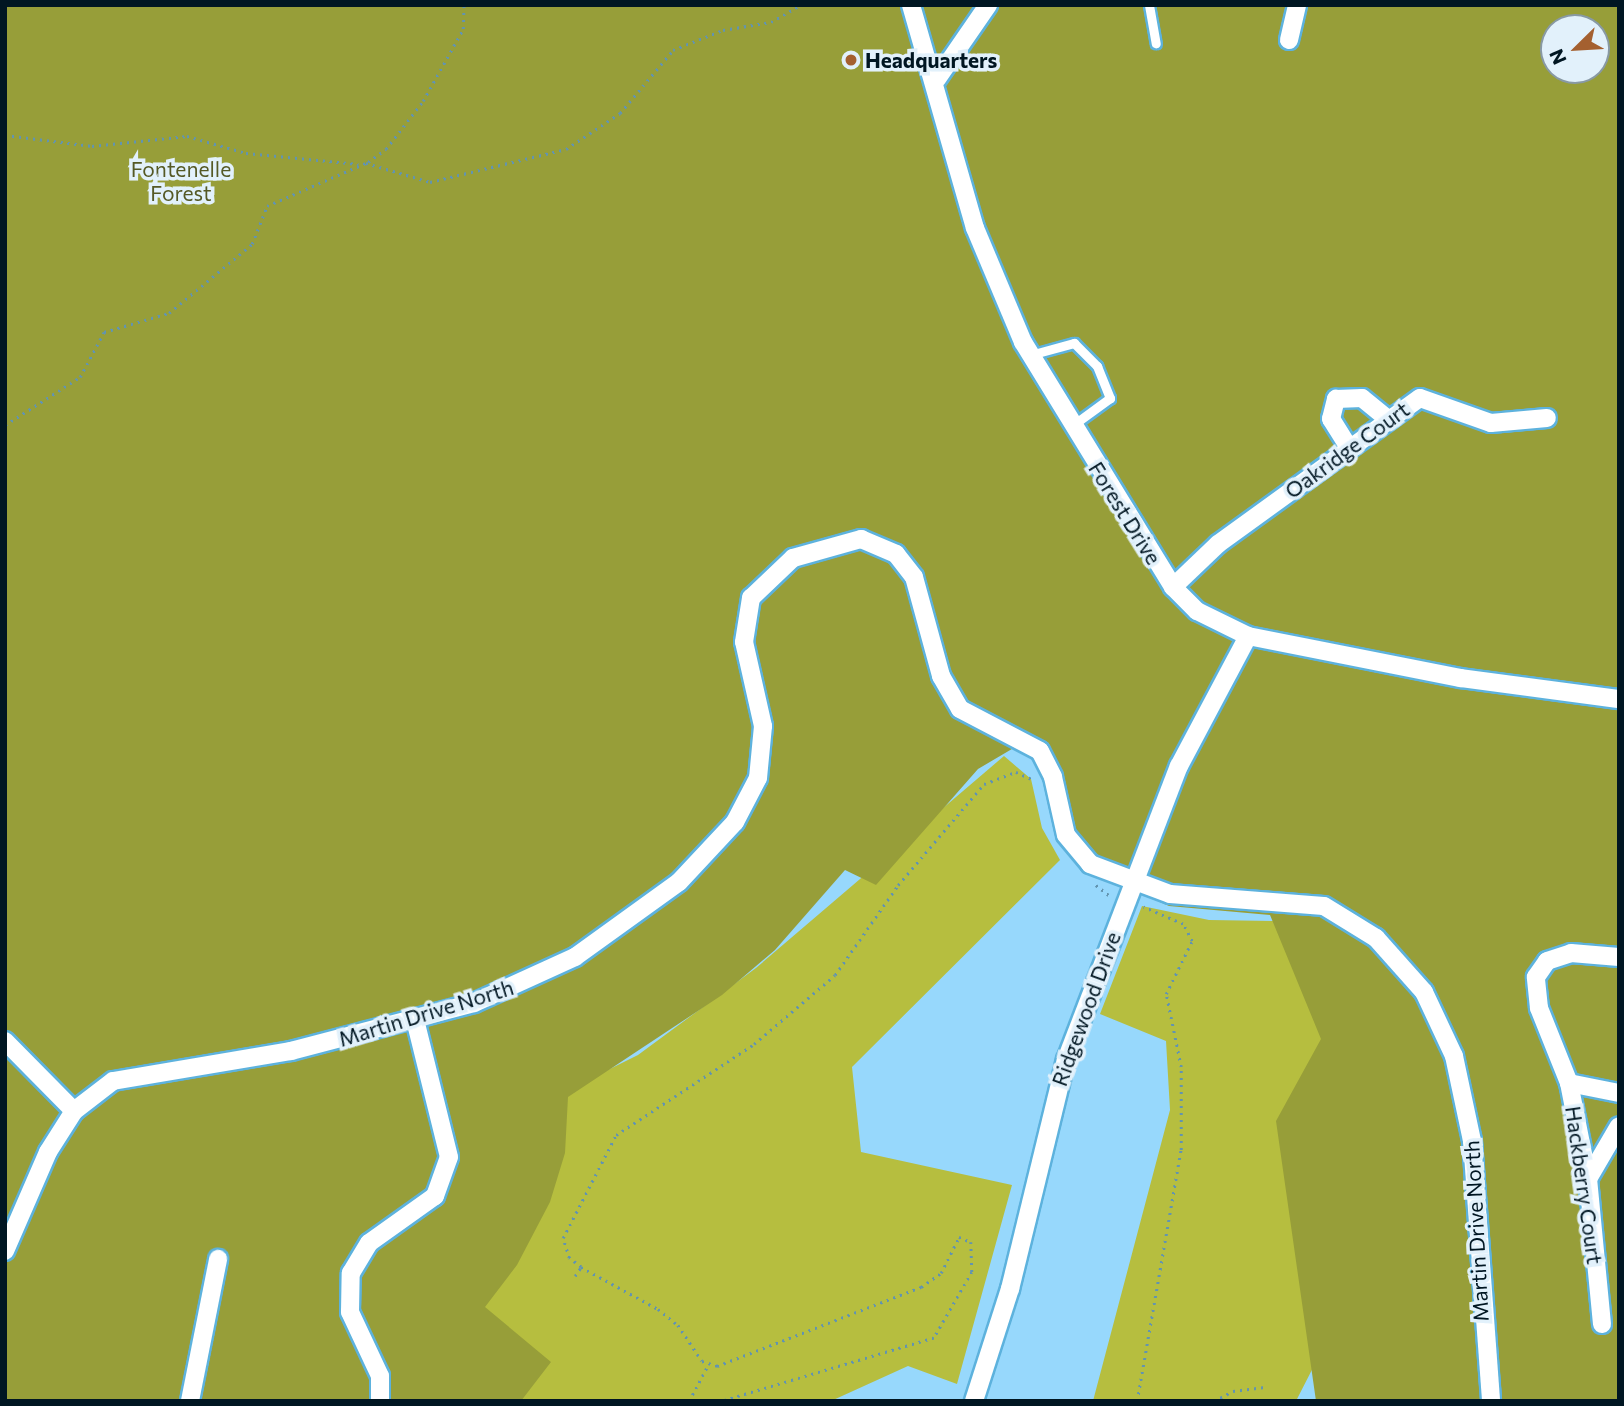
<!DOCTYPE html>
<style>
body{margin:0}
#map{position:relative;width:1624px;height:1406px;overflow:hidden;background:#97d8fc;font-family:Commissioner,sans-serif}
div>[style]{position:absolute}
.green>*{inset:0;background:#b6be3f}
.forest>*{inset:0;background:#979e39}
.path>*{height:2.5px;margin-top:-1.25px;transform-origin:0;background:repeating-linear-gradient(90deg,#6294b0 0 2px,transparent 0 7px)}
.roads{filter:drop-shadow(2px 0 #5db2dd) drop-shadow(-2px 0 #5db2dd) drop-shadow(0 2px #5db2dd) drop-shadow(0 -2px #5db2dd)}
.service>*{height:9px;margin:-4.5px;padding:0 4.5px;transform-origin:4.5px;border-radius:4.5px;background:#fff}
.minor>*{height:18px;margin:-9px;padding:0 9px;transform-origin:9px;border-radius:9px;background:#fff}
.dots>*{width:19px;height:19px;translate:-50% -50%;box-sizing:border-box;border:4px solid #e2f1fb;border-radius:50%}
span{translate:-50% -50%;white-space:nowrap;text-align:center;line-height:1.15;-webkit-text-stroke:7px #e2f1fb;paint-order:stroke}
.poi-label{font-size:21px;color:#001622;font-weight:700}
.left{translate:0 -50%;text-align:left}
.park-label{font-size:21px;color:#555925}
.street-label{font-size:21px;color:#001622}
.frame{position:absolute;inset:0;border:7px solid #001622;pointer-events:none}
.north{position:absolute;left:1540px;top:14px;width:70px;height:70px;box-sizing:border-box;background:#e2f1fb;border:2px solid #8899a4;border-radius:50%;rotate:246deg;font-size:19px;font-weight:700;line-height:28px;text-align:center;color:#001622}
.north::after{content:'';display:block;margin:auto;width:24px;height:32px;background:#a46030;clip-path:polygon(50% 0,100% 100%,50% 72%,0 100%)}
</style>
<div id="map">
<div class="green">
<div style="clip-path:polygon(1004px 756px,1031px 779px,1042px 828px,1060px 860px,852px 1067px,861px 1152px,1012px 1185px,957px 1384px,908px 1366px,831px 1401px,464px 1401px,437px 1299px,531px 1108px,638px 1055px,756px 968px)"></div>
<div style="clip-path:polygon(1142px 906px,1209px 920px,1275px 921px,1347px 1087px,1363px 1270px,1296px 1401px,1093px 1401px,1170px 1110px,1166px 1041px,1100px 1014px)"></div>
</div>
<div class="forest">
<div style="clip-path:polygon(evenodd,5px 5px,1619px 5px,1619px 1401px,1316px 1401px,1276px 1121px,1321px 1039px,1270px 915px,1169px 906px,1083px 868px,1059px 839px,1046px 781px,1033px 754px,1017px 746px,978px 769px,876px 885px,845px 870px,775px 950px,722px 995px,568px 1097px,565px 1153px,550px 1202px,517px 1265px,485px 1307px,551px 1362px,521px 1401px,5px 1401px,5px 5px,1554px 28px,1596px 28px,1596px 70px,1554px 70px,1554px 28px)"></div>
</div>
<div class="path">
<div style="left:5px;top:135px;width:88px;rotate:7.2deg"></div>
<div style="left:92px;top:146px;width:96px;rotate:-6deg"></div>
<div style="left:187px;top:136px;width:61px;rotate:16.1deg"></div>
<div style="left:246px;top:153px;width:113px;rotate:5.6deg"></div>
<div style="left:368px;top:162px;width:22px;rotate:-36deg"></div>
<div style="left:386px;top:149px;width:61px;rotate:-52.4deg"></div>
<div style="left:423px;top:101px;width:82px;rotate:-60.9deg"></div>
<div style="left:463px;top:29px;width:24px;rotate:-88deg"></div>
<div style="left:5px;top:425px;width:89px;rotate:-32.6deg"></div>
<div style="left:80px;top:377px;width:51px;rotate:-61.9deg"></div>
<div style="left:104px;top:332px;width:68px;rotate:-16.3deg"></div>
<div style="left:169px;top:313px;width:108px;rotate:-39.7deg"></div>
<div style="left:252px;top:244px;width:41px;rotate:-68.5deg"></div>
<div style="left:267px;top:206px;width:108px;rotate:-23.5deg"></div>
<div style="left:366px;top:163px;width:67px;rotate:16.5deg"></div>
<div style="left:430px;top:182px;width:140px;rotate:-13.6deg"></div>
<div style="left:566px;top:149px;width:65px;rotate:-33.7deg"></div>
<div style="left:620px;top:113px;width:82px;rotate:-49.9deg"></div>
<div style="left:673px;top:50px;width:54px;rotate:-21.8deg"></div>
<div style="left:723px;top:30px;width:49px;rotate:-9.5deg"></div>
<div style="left:771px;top:22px;width:34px;rotate:-30deg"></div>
<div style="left:1096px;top:885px;width:18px;rotate:38deg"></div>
<div style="left:581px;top:1267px;width:15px;rotate:-143deg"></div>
<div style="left:569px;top:1258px;width:21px;rotate:-107deg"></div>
<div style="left:563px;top:1238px;width:116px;rotate:-62.8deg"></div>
<div style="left:616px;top:1135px;width:165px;rotate:-33.4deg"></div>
<div style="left:754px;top:1044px;width:106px;rotate:-40.4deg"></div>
<div style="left:835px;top:975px;width:110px;rotate:-55deg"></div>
<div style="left:898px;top:885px;width:133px;rotate:-49.6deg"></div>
<div style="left:984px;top:784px;width:34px;rotate:-21deg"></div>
<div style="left:1016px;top:772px;width:20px;rotate:24deg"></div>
<div style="left:575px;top:1276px;width:11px;rotate:-56deg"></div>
<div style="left:581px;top:1267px;width:88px;rotate:28.6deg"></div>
<div style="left:658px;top:1309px;width:26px;rotate:39deg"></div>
<div style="left:678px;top:1325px;width:43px;rotate:56.3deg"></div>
<div style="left:702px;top:1361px;width:16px;rotate:18deg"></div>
<div style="left:717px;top:1366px;width:219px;rotate:-21.2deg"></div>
<div style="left:921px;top:1287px;width:24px;rotate:-35deg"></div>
<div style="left:941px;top:1273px;width:40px;rotate:-63.4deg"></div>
<div style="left:959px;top:1237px;width:13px;rotate:23deg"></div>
<div style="left:971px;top:1242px;width:30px;rotate:88deg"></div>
<div style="left:972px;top:1272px;width:76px;rotate:119.9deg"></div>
<div style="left:934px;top:1338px;width:220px;rotate:163.4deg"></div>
<div style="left:689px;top:1401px;width:40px;rotate:-62deg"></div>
<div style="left:1137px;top:1401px;width:255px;rotate:-80.1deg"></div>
<div style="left:1181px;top:1150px;width:83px;rotate:-90deg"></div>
<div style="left:1181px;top:1067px;width:75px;rotate:-101.6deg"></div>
<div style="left:1166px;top:994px;width:59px;rotate:-63.9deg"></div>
<div style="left:1192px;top:941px;width:19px;rotate:-118deg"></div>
<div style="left:1183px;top:924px;width:43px;rotate:-157deg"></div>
<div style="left:1214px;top:1401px;width:21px;rotate:-28deg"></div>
<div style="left:1233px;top:1391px;width:32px;rotate:-7deg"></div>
</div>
<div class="roads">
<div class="service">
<div style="left:1149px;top:5px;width:39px;rotate:80deg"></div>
<div style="left:1030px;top:355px;width:46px;rotate:-15.3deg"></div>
<div style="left:1074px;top:343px;width:33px;rotate:45deg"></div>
<div style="left:1097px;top:366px;width:35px;rotate:68deg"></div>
<div style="left:1110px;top:398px;width:46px;rotate:143.9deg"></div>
</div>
<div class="minor">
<div style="left:911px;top:5px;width:232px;rotate:74deg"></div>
<div style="left:975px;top:228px;width:124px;rotate:67.2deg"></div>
<div style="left:1023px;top:342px;width:287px;rotate:58.5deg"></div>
<div style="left:1173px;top:587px;width:34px;rotate:45deg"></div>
<div style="left:1197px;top:611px;width:57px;rotate:26.1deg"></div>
<div style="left:1248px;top:636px;width:217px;rotate:11.2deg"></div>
<div style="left:1461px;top:678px;width:159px;rotate:7.6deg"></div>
<div style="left:1289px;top:40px;width:36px;rotate:-77deg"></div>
<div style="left:937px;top:79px;width:90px;rotate:-55.4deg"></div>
<div style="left:1348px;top:446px;width:32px;rotate:-122deg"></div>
<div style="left:1331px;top:419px;width:21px;rotate:-76deg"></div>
<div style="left:1336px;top:399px;width:26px;rotate:-2deg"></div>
<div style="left:1362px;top:398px;width:32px;rotate:39deg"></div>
<div style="left:1173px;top:587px;width:62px;rotate:-43.7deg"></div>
<div style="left:1218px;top:544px;width:249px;rotate:-35.9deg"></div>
<div style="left:1420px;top:398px;width:75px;rotate:19.4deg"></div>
<div style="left:1491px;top:423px;width:56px;rotate:-5.1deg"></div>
<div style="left:5px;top:1041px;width:98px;rotate:45.4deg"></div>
<div style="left:1569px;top:1083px;width:51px;rotate:11.3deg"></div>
<div style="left:1588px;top:1179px;width:61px;rotate:-59.7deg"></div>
<div style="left:5px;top:1251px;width:108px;rotate:-66.5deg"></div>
<div style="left:48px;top:1152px;width:49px;rotate:-57.6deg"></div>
<div style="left:74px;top:1111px;width:49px;rotate:-37.6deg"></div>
<div style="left:113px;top:1081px;width:181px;rotate:-9.6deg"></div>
<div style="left:291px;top:1051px;width:189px;rotate:-14.7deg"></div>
<div style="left:474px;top:1003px;width:111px;rotate:-24.5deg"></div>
<div style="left:575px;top:957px;width:128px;rotate:-35.8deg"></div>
<div style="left:679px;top:882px;width:82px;rotate:-47deg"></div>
<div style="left:735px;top:822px;width:50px;rotate:-62.4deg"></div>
<div style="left:758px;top:778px;width:52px;rotate:-84.5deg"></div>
<div style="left:763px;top:726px;width:86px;rotate:-102.7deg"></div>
<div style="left:744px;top:642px;width:45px;rotate:-81deg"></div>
<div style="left:751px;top:598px;width:58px;rotate:-43.6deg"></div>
<div style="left:793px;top:558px;width:71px;rotate:-15.6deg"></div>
<div style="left:861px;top:539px;width:38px;rotate:23deg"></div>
<div style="left:896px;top:554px;width:29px;rotate:52deg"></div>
<div style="left:914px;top:577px;width:103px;rotate:74.7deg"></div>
<div style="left:941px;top:676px;width:38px;rotate:60deg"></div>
<div style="left:960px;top:709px;width:90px;rotate:27.7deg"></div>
<div style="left:1040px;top:751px;width:29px;rotate:63deg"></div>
<div style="left:1053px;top:777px;width:59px;rotate:77.4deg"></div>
<div style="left:1066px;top:835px;width:38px;rotate:50deg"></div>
<div style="left:1090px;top:864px;width:85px;rotate:20.6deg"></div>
<div style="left:1170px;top:894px;width:154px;rotate:4.5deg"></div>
<div style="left:1324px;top:906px;width:61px;rotate:31.6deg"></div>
<div style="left:1376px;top:938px;width:72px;rotate:48.4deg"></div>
<div style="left:1424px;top:992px;width:71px;rotate:64.9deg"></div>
<div style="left:1454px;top:1056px;width:87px;rotate:78deg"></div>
<div style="left:1472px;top:1141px;width:261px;rotate:85.8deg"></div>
<div style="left:1602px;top:1324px;width:146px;rotate:-95.5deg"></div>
<div style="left:1588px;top:1179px;width:98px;rotate:-101.2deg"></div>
<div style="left:1569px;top:1083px;width:81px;rotate:-111.8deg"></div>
<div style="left:1539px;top:1008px;width:31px;rotate:-96deg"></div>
<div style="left:1536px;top:977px;width:19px;rotate:-55deg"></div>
<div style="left:1547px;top:961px;width:25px;rotate:-18deg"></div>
<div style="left:1571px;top:953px;width:48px;rotate:4.8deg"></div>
<div style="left:190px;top:1401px;width:145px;rotate:-78.8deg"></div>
<div style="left:380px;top:1401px;width:25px;rotate:-90deg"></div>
<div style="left:380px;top:1376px;width:71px;rotate:-115.1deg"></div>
<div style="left:350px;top:1312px;width:39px;rotate:-89deg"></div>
<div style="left:351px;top:1273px;width:35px;rotate:-59deg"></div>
<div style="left:369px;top:1243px;width:81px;rotate:-35.5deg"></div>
<div style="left:435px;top:1196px;width:41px;rotate:-70.3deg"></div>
<div style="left:449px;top:1157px;width:141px;rotate:-103.9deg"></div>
<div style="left:974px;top:1401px;width:118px;rotate:-72.2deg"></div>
<div style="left:1010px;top:1289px;width:236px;rotate:-76.3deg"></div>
<div style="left:1066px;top:1060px;width:315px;rotate:-69deg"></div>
<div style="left:1179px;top:766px;width:147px;rotate:-62deg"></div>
</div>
</div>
<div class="dots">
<div style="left:851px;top:60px;background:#a46030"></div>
</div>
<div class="poi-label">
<span class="left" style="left:865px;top:60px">Headquarters</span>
</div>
<div class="park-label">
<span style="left:181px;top:181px">Fontenelle<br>Forest</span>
</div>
<div class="street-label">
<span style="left:1347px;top:450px;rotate:-36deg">Oakridge Court</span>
<span style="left:1125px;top:513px;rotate:58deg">Forest Drive</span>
<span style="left:1086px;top:1009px;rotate:-70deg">Ridgewood Drive</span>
<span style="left:426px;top:1013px;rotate:-17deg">Martin Drive North</span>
<span style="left:1584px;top:1185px;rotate:82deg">Hackberry Court</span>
<span style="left:1476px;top:1231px;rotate:-93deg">Martin Drive North</span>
</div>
<div class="frame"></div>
<div class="north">N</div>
</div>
